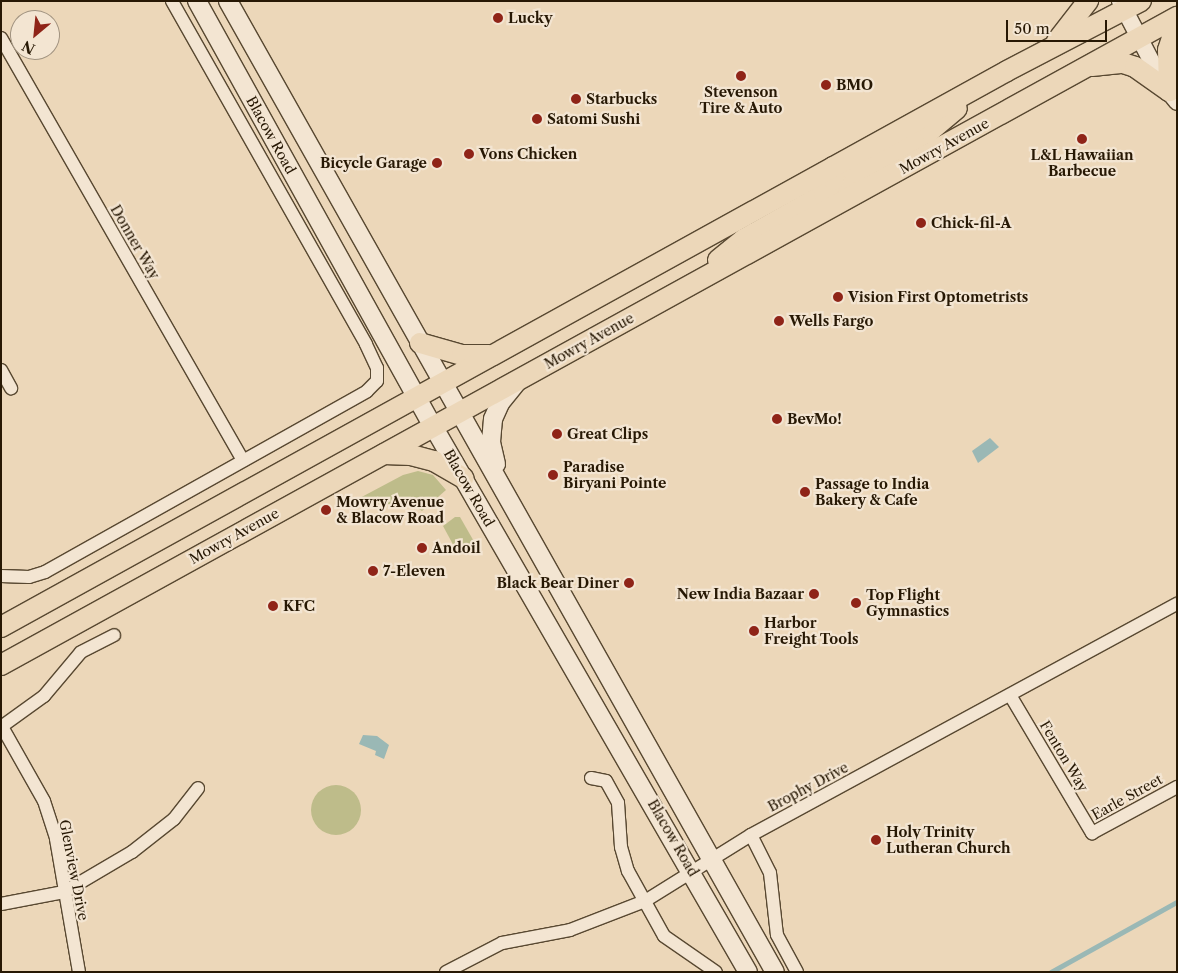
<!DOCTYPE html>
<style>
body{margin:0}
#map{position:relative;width:1178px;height:973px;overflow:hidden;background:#ecd7b9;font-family:"Libre Caslon Text",serif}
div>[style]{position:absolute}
.green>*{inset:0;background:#bebc8a}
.round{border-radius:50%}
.water>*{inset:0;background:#9ab8b5}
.stream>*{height:4.5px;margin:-2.25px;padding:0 2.25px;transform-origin:2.25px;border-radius:2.25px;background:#9ab8b5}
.roads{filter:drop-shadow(1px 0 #584831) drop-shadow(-1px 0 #584831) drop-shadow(0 1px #584831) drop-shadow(0 -1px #584831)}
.minor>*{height:12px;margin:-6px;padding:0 6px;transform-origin:6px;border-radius:6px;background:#f3e5d2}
.tertiary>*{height:16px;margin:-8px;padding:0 8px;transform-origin:8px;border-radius:8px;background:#f3e5d2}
.secondary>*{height:18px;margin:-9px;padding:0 9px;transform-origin:9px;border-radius:9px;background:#f3e5d2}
.primary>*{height:20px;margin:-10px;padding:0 10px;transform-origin:10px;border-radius:10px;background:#ecd7b9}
.dots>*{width:14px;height:14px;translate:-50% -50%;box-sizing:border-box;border:2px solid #f3e5d2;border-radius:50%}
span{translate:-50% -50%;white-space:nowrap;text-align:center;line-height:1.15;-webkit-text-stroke:4.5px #f3e5d2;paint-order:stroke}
.poi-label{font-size:14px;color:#271804;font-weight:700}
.left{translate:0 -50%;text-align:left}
.right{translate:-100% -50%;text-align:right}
.street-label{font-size:14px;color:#271804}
.frame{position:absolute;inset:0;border:2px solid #271804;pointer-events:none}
.north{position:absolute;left:10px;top:10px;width:50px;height:50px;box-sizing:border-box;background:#f3e5d2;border:1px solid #a19380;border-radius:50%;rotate:208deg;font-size:14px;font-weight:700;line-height:20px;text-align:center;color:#271804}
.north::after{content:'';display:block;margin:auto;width:18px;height:22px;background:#8f2418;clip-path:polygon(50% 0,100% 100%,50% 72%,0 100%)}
.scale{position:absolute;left:1006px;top:20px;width:101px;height:22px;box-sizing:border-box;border:2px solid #271804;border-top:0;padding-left:6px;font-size:15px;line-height:18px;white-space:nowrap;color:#271804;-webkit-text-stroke:4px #f3e5d2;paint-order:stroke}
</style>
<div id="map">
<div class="green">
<div style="clip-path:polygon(418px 471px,433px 475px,446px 490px,422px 511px,411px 504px,359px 505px,356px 500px,403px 475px)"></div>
<div style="clip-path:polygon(455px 517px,460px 517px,480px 552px,472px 555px,456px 550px,443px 526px)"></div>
<div class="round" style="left:311px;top:785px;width:50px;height:50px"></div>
</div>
<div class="water">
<div style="clip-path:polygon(990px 438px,999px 447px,978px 463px,972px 451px)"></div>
<div style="clip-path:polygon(363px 735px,377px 736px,389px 745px,384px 759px,375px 755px,376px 751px,359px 744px)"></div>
</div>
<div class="stream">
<div style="left:1051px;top:972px;width:144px;rotate:-29.1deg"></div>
</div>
<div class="roads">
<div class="minor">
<div style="left:1px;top:38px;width:487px;rotate:60.2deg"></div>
<div style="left:1px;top:370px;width:21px;rotate:61deg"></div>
<div style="left:1px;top:576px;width:28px;rotate:2deg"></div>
<div style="left:29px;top:577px;width:17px;rotate:-17deg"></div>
<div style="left:45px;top:572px;width:369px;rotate:-29.3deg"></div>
<div style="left:367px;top:391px;width:14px;rotate:-45deg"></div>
<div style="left:377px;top:381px;width:13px;rotate:-90deg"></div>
<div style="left:377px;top:368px;width:26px;rotate:-115deg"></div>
<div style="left:366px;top:344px;width:394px;rotate:-119.5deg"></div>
<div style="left:1010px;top:695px;width:161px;rotate:59.3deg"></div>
<div style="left:1092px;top:833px;width:97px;rotate:-28.4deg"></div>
<div style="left:1px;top:725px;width:87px;rotate:60.5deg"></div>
<div style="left:44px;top:801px;width:40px;rotate:72deg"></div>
<div style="left:56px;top:839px;width:135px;rotate:80.2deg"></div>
<div style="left:1px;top:727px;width:53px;rotate:-35.8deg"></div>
<div style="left:44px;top:696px;width:57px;rotate:-49.9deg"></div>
<div style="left:81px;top:652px;width:37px;rotate:-27deg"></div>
<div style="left:591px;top:778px;width:15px;rotate:11deg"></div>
<div style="left:606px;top:781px;width:25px;rotate:61deg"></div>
<div style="left:618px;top:803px;width:44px;rotate:86.1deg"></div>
<div style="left:621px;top:847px;width:25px;rotate:74deg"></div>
<div style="left:628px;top:871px;width:74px;rotate:61deg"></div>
<div style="left:664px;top:936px;width:63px;rotate:34.7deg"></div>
<div style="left:751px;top:835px;width:42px;rotate:63.4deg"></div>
<div style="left:770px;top:873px;width:62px;rotate:83.6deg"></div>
<div style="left:777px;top:935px;width:42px;rotate:61.6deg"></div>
<div style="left:1px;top:904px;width:64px;rotate:-10.8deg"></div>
<div style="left:64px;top:892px;width:79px;rotate:-30.5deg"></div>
<div style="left:132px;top:852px;width:53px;rotate:-38.2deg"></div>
<div style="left:174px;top:819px;width:39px;rotate:-52deg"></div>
<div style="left:446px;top:972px;width:63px;rotate:-27.4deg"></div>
<div style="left:502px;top:943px;width:69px;rotate:-10.8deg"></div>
<div style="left:570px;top:930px;width:80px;rotate:-21.1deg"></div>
<div style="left:645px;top:901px;width:125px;rotate:-31.9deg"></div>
<div style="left:751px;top:835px;width:485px;rotate:-28.5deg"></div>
</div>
<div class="tertiary">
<div style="left:1120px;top:1px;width:97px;rotate:62.4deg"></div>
<div style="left:1165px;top:87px;width:19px;rotate:51deg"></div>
</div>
<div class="secondary">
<div style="left:197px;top:1px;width:486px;rotate:61deg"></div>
<div style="left:433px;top:426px;width:630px;rotate:60.02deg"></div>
<div style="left:228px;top:1px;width:1114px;rotate:60.61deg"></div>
<div style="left:496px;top:464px;width:23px;rotate:-103deg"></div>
<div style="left:491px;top:442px;width:23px;rotate:-85deg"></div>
<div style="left:493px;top:419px;width:17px;rotate:-66deg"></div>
<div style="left:500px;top:403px;width:28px;rotate:-51deg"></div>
</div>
<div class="primary">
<div style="left:1057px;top:41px;width:51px;rotate:-52.2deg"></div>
<div style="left:1092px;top:66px;width:31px;rotate:-6deg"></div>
<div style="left:1123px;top:63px;width:13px;rotate:18deg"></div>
<div style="left:1135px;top:67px;width:42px;rotate:35.2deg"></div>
<div style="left:1169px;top:91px;width:41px;rotate:-91.4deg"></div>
<div style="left:1168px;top:50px;width:28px;rotate:-72deg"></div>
<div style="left:832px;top:201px;width:36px;rotate:-52deg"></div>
<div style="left:854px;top:173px;width:87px;rotate:-28.9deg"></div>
<div style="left:930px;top:131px;width:35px;rotate:-40deg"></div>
<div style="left:718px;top:260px;width:33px;rotate:-39deg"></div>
<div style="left:744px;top:239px;width:92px;rotate:-29.4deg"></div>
<div style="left:824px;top:194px;width:17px;rotate:-54deg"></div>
<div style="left:834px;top:180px;width:13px;rotate:-94deg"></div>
<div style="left:420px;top:343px;width:44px;rotate:15.9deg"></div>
<div style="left:462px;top:355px;width:27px"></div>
<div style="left:384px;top:454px;width:27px;rotate:2deg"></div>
<div style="left:411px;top:455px;width:24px;rotate:15deg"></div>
<div style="left:434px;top:461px;width:34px;rotate:30deg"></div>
<div style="left:1px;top:627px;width:1149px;rotate:-28.93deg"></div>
<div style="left:1007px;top:71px;width:151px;rotate:-27.6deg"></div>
<div style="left:1px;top:665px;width:1343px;rotate:-28.86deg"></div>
</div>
</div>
<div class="dots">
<div style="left:498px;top:18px;background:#8f2418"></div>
<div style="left:741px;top:76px;background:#8f2418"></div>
<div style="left:826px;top:85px;background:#8f2418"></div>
<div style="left:576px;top:99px;background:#8f2418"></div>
<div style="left:537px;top:119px;background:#8f2418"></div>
<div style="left:1082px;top:139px;background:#8f2418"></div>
<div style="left:469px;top:154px;background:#8f2418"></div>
<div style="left:437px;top:163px;background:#8f2418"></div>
<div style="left:921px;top:223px;background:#8f2418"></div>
<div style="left:838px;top:297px;background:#8f2418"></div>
<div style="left:779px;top:321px;background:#8f2418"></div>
<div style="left:777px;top:419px;background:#8f2418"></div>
<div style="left:557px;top:434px;background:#8f2418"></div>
<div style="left:553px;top:475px;background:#8f2418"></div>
<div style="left:805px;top:492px;background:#8f2418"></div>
<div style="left:326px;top:510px;background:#8f2418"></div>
<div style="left:422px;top:548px;background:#8f2418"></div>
<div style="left:373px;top:571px;background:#8f2418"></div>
<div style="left:629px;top:583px;background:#8f2418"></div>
<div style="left:814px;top:594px;background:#8f2418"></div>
<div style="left:856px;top:603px;background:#8f2418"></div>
<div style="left:273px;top:606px;background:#8f2418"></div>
<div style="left:754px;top:631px;background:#8f2418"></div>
<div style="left:876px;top:840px;background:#8f2418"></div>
</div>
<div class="poi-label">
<span class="left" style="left:508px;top:18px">Lucky</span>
<span class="left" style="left:836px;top:85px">BMO</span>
<span style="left:741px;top:100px">Stevenson<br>Tire &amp; Auto</span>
<span class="left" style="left:586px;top:99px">Starbucks</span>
<span class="left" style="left:547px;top:119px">Satomi Sushi</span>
<span class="left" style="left:479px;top:154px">Vons Chicken</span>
<span style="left:1082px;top:163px">L&amp;L Hawaiian<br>Barbecue</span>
<span class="right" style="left:427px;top:163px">Bicycle Garage</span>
<span class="left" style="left:931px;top:223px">Chick-fil-A</span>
<span class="left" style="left:848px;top:297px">Vision First Optometrists</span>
<span class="left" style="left:789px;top:321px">Wells Fargo</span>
<span class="left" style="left:787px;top:419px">BevMo!</span>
<span class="left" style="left:567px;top:434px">Great Clips</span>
<span class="left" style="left:563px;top:475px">Paradise<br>Biryani Pointe</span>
<span class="left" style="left:815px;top:492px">Passage to India<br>Bakery &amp; Cafe</span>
<span class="left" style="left:336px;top:510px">Mowry Avenue<br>&amp; Blacow Road</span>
<span class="left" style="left:432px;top:548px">Andoil</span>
<span class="left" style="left:383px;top:571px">7-Eleven</span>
<span class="right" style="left:619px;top:583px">Black Bear Diner</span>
<span class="right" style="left:804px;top:594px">New India Bazaar</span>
<span class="left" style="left:866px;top:603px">Top Flight<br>Gymnastics</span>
<span class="left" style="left:283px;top:606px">KFC</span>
<span class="left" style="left:764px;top:631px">Harbor<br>Freight Tools</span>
<span class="left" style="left:886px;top:840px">Holy Trinity<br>Lutheran Church</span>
</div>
<div class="street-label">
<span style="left:271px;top:135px;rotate:61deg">Blacow Road</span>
<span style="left:944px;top:146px;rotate:-29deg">Mowry Avenue</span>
<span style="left:135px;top:242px;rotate:60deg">Donner Way</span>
<span style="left:589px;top:341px;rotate:-29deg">Mowry Avenue</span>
<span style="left:469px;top:488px;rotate:60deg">Blacow Road</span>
<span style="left:234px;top:536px;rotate:-29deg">Mowry Avenue</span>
<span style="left:1064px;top:756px;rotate:59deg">Fenton Way</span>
<span style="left:808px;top:787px;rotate:-28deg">Brophy Drive</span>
<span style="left:1127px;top:797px;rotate:-29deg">Earle Street</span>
<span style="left:673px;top:838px;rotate:60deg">Blacow Road</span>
<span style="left:74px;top:870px;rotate:79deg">Glenview Drive</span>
</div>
<div class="frame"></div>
<div class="north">N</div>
<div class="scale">50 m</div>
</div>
